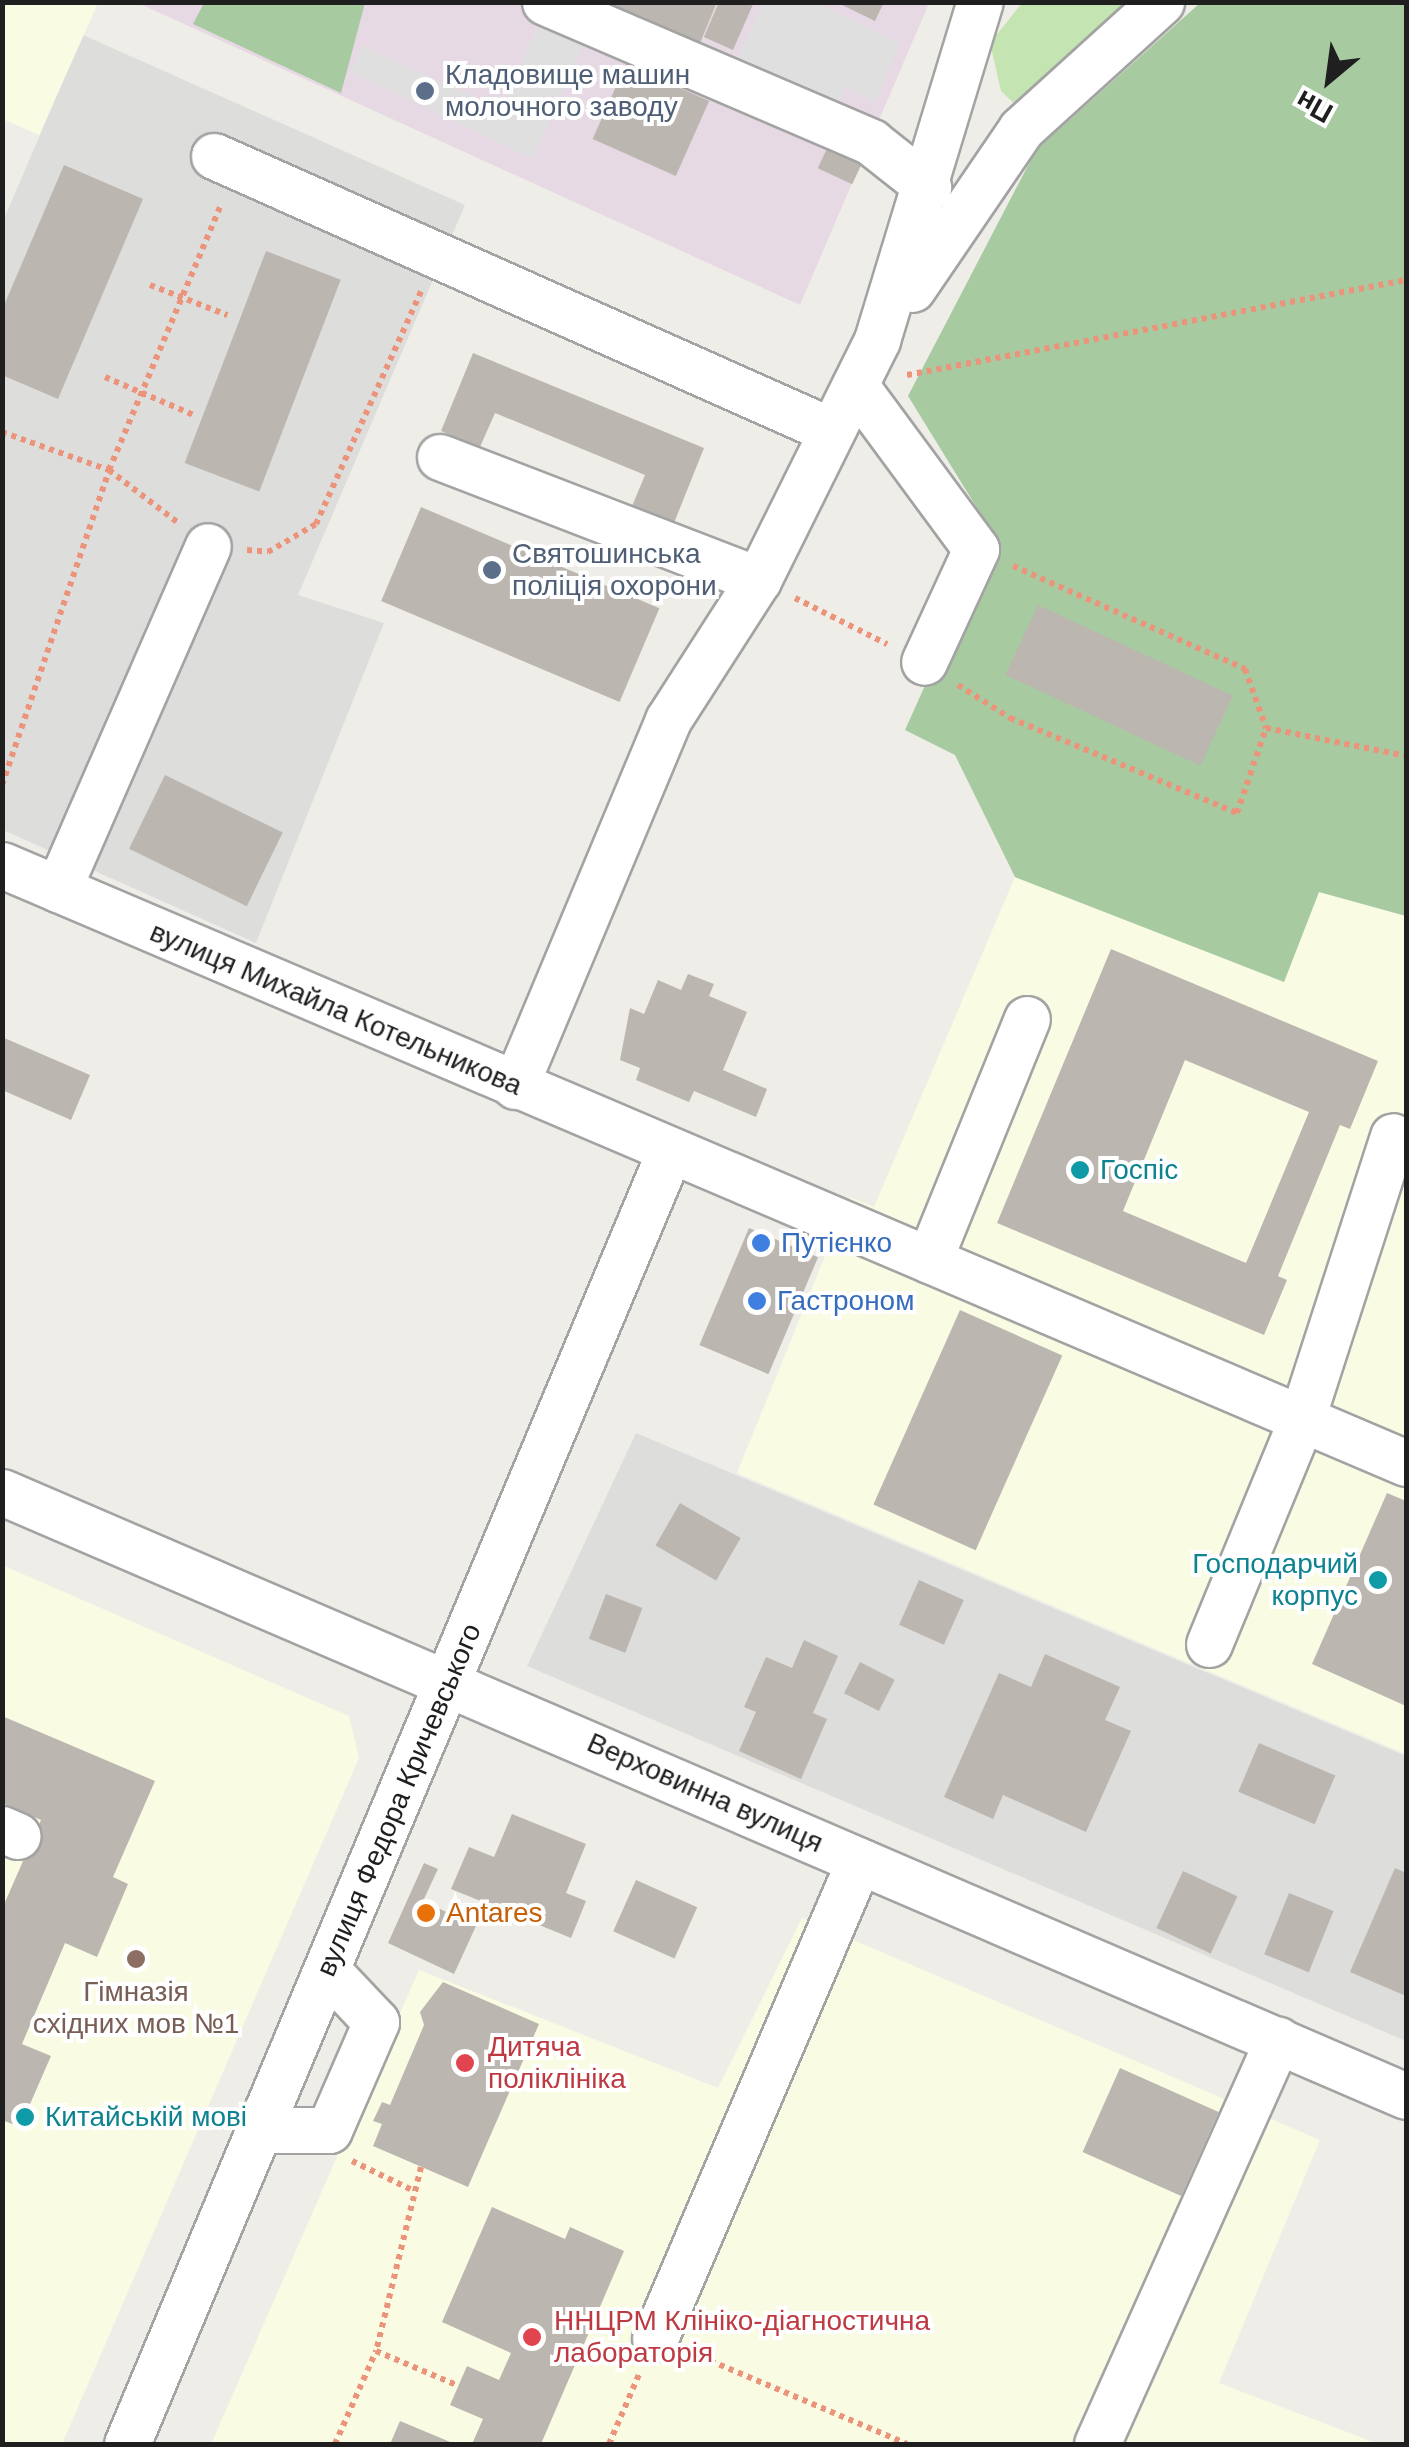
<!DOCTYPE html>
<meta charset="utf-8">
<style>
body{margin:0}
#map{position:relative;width:1409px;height:2447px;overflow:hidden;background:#efede7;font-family:Arial,sans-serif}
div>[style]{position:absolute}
.residential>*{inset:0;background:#dddddc}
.industrial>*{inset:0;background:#e7d9e3}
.education>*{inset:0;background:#f9fce3}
.grass>*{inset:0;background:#c4e4b2}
.forest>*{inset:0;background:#a7caa0}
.parking>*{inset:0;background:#dfdfdf}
.building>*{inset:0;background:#bcb6b0;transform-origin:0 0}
.path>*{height:6px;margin-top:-3px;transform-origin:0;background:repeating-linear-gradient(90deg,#ec947b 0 5px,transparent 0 10px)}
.roads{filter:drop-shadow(2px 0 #a3a3a3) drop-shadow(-2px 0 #a3a3a3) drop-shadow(0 2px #a3a3a3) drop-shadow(0 -2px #a3a3a3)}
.minor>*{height:45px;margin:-22.5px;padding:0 22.5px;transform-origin:22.5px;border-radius:22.5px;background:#fff}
.dots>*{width:28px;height:28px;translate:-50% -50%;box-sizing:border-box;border:5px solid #fff;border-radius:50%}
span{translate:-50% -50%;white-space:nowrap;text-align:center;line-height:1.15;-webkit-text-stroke:8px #fff;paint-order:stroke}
.service-label{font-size:28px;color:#4e5e75}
.left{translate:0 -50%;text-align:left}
.street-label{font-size:28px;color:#1f1f1f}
.culture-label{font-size:28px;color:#0d838f}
.right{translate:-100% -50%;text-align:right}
.shop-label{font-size:28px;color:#366cbe}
.food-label{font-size:28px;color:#c56008}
.education-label{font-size:28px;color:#785e54}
.health-label{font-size:28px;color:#be3a42}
.frame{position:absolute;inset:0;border:5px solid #1f1f1f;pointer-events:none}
.north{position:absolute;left:1279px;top:30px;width:100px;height:100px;-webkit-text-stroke:8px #fff;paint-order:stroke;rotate:209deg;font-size:28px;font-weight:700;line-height:40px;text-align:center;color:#1f1f1f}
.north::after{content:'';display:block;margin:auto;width:35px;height:45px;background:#1f1f1f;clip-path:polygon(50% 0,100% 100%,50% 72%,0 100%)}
</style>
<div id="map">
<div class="residential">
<div style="clip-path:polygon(83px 35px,465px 205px,298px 595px,384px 623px,256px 943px,3px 830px,3px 221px)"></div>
<div style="clip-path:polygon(636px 1433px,1406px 1756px,1406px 2041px,527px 1666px)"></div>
</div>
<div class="industrial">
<div style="clip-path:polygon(138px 3px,929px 3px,800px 305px)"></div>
</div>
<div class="education">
<div style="clip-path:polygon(3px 2px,98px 3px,39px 135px,3px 119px)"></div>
<div style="clip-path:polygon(1015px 877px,1284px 982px,1319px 892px,1406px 916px,1406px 1754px,737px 1473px,849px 1197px,874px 1207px)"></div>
<div style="clip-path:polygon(2px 1565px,349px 1716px,359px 1758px,62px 2444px,3px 2444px)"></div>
<div style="clip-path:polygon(802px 1918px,1320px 2140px,1219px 2383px,1378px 2444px,211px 2444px,419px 1970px,718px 2088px)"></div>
</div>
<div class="grass">
<div style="clip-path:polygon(1022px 3px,1132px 3px,1020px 109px,1001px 91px,990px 43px)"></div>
</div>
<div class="forest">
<div style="clip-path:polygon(204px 3px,365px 3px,341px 93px,193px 24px)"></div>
<div style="clip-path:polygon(1200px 3px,1406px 3px,1406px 916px,1319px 892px,1284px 982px,1015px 877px,955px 755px,905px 730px,993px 534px,908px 396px,1036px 150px)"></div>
</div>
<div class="parking">
<div style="clip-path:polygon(763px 3px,817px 3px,900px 43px,875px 102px,845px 88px,839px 102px,738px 57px)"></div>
<div style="clip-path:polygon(537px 27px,583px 46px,533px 159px,351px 72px,362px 46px,501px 109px)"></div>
</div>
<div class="building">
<div style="clip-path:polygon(594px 2px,717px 2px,698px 48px)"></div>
<div style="clip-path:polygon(719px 2px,754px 2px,733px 50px,704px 37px)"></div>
<div style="clip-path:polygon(836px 2px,884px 2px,875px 21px)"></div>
<div style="left:626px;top:64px;width:91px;height:82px;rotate:24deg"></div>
<div style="left:830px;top:142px;width:38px;height:29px;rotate:25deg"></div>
<div style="clip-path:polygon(64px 165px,143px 199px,58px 399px,2px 375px,2px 310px)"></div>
<div style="left:266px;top:251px;width:80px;height:227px;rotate:21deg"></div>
<div style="clip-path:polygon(473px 353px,704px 448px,672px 528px,630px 511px,645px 475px,495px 413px,480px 447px,441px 431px)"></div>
<div style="left:421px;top:507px;width:259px;height:102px;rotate:23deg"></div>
<div style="left:1038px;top:605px;width:215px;height:77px;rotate:25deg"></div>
<div style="left:165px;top:775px;width:131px;height:82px;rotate:26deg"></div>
<div style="clip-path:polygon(evenodd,1111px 949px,1378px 1061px,1350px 1129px,1340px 1125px,1278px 1276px,1287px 1280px,1264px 1335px,997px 1223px,1111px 949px,1185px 1060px,1309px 1112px,1246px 1263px,1123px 1211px,1185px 1060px)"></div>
<div style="clip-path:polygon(688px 974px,714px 984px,709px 996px,747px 1012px,723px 1070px,767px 1089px,756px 1117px,694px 1091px,689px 1102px,636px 1080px,640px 1068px,620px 1060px,630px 1008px,644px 1014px,658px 980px,681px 990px)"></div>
<div style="clip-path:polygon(2px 1037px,90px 1075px,71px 1120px,2px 1090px)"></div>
<div style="left:749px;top:1228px;width:75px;height:127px;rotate:23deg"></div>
<div style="left:960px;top:1310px;width:112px;height:213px;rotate:24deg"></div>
<div style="clip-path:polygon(1387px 1493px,1406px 1501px,1406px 1706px,1312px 1664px)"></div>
<div style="left:680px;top:1503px;width:70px;height:49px;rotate:30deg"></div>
<div style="left:919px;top:1580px;width:49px;height:49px;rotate:24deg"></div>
<div style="left:606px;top:1594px;width:39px;height:48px;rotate:21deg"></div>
<div style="clip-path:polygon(804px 1640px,838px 1656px,813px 1713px,827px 1719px,801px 1779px,739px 1751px,756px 1712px,744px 1707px,766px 1657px,792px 1668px)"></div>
<div style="clip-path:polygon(1045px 1654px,1120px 1687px,1105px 1720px,1131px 1731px,1086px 1832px,1003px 1795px,993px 1819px,944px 1797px,999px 1673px,1031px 1687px)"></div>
<div style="left:860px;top:1662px;width:39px;height:35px;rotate:27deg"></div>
<div style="clip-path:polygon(2px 1716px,155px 1781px,113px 1877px,128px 1884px,97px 1957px,65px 1943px,22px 2044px,51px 2056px,20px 2127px,2px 2120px,2px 1909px,41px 1820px,2px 1803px)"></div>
<div style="left:1259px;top:1743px;width:83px;height:53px;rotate:23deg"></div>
<div style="clip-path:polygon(512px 1814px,586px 1844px,566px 1893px,586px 1901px,571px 1938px,451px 1889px,469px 1847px,494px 1857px)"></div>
<div style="clip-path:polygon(424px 1863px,438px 1869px,423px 1901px,476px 1926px,454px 1974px,388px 1943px)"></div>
<div style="clip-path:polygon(1395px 1868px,1406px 1873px,1406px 1996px,1350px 1972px)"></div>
<div style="left:1183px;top:1871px;width:60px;height:63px;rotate:25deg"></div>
<div style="left:636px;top:1880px;width:67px;height:56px;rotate:24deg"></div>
<div style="left:1289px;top:1893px;width:48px;height:66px;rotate:22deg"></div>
<div style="clip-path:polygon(443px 1982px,539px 2024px,468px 2187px,373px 2146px,382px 2124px,373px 2121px,382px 2102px,390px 2105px,424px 2025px,420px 2012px)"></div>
<div style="left:1120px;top:2068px;width:108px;height:92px;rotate:24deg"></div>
<div style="clip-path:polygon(492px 2207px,565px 2239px,570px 2227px,624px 2251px,541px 2444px,472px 2444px,483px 2419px,450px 2405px,467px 2366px,499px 2380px,511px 2353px,442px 2322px)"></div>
<div style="clip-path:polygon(400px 2421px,455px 2444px,390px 2444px)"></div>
</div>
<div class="path">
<div style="left:150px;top:285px;width:83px;rotate:21.3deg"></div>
<div style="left:907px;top:375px;width:508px;rotate:-10.78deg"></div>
<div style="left:105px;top:377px;width:99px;rotate:23.2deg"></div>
<div style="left:2px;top:432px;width:114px;rotate:19.6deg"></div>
<div style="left:109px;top:470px;width:86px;rotate:37.4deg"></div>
<div style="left:247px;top:550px;width:21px;rotate:5deg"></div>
<div style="left:268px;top:552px;width:56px;rotate:-30.3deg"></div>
<div style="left:316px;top:524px;width:256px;rotate:-65.7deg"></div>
<div style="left:1013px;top:566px;width:254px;rotate:23.9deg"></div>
<div style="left:1245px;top:669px;width:63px;rotate:70.4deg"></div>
<div style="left:1266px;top:728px;width:143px;rotate:11.3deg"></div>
<div style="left:795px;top:598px;width:103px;rotate:26.6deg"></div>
<div style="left:958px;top:685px;width:62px;rotate:32.4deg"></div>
<div style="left:1010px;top:718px;width:246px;rotate:22.7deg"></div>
<div style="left:1237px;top:813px;width:90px;rotate:-71.2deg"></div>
<div style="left:2px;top:785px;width:333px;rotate:-71.2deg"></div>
<div style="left:109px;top:470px;width:288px;rotate:-67.1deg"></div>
<div style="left:352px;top:2161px;width:69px;rotate:25.8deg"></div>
<div style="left:421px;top:2167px;width:189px;rotate:103.7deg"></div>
<div style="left:376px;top:2351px;width:90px;rotate:22.9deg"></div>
<div style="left:692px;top:2353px;width:233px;rotate:22.9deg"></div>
<div style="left:335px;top:2444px;width:102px;rotate:-66.2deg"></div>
<div style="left:609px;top:2444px;width:78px;rotate:-66.7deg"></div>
</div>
<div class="roads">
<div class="minor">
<div style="left:545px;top:2px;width:355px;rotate:23.2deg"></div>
<div style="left:871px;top:142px;width:73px;rotate:38.3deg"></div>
<div style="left:214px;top:156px;width:676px;rotate:23.99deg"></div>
<div style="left:912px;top:289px;width:194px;rotate:-55.7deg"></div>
<div style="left:1021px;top:129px;width:189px;rotate:-42.2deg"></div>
<div style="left:855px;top:385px;width:204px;rotate:53.6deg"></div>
<div style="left:976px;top:549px;width:124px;rotate:114.7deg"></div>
<div style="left:440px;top:457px;width:341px;rotate:21.1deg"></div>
<div style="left:2px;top:865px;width:1526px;rotate:23.07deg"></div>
<div style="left:58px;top:889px;width:374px;rotate:-66.4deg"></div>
<div style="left:515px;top:1086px;width:397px;rotate:-67.3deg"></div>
<div style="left:668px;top:720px;width:166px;rotate:-57.3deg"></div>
<div style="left:758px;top:580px;width:268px;rotate:-63.6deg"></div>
<div style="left:877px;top:340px;width:353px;rotate:-73.1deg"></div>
<div style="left:929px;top:1260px;width:260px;rotate:-67.9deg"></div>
<div style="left:2px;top:1492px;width:1528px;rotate:23.28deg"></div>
<div style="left:1209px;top:1644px;width:244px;rotate:-67.6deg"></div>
<div style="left:1302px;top:1418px;width:296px;rotate:-72.1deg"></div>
<div style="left:2px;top:1829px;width:17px;rotate:24deg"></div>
<div style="left:259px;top:2130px;width:70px"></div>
<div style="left:329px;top:2130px;width:118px;rotate:-66.5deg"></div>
<div style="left:376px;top:2022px;width:71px;rotate:-133.3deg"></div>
<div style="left:655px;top:2338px;width:519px;rotate:-66.84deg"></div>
<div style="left:127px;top:2444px;width:1400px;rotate:-67.23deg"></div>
<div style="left:1097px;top:2444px;width:443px;rotate:-65.9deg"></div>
</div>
</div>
<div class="dots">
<div style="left:425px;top:91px;background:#5c6f8a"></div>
<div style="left:492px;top:570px;background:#5c6f8a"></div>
<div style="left:1080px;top:1170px;background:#0f9aa8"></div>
<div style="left:761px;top:1243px;background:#3f7fe0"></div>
<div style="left:757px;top:1301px;background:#3f7fe0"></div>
<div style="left:1378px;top:1580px;background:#0f9aa8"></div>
<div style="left:426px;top:1913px;background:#e8710a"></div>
<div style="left:136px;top:1959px;background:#8d6e63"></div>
<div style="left:465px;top:2063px;background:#e0444e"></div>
<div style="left:25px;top:2117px;background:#0f9aa8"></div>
<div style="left:532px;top:2337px;background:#e0444e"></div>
</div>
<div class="service-label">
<span class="left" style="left:445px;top:91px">Кладовище машин<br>молочного заводу</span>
<span class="left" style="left:512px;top:570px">Святошинська<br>поліція охорони</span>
</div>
<div class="street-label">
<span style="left:336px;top:1009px;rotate:23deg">вулиця Михайла Котельникова</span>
<span style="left:705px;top:1793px;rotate:24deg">Верховинна вулиця</span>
<span style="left:399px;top:1800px;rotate:-67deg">вулиця Федора Кричевського</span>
</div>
<div class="culture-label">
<span class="left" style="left:1100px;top:1170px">Госпіс</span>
<span class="right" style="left:1358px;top:1580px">Господарчий<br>корпус</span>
<span class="left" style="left:45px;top:2117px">Китайській мові</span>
</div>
<div class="shop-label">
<span class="left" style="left:781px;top:1243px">Путієнко</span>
<span class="left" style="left:777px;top:1301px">Гастроном</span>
</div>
<div class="food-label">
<span class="left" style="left:446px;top:1913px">Antares</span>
</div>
<div class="education-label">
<span style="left:136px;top:2008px">Гімназія<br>східних мов №1</span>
</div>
<div class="health-label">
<span class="left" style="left:488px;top:2063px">Дитяча<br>поліклініка</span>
<span class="left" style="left:554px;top:2337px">ННЦРМ Клініко-діагностична<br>лабораторія</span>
</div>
<div class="frame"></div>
<div class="north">Пн</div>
</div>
